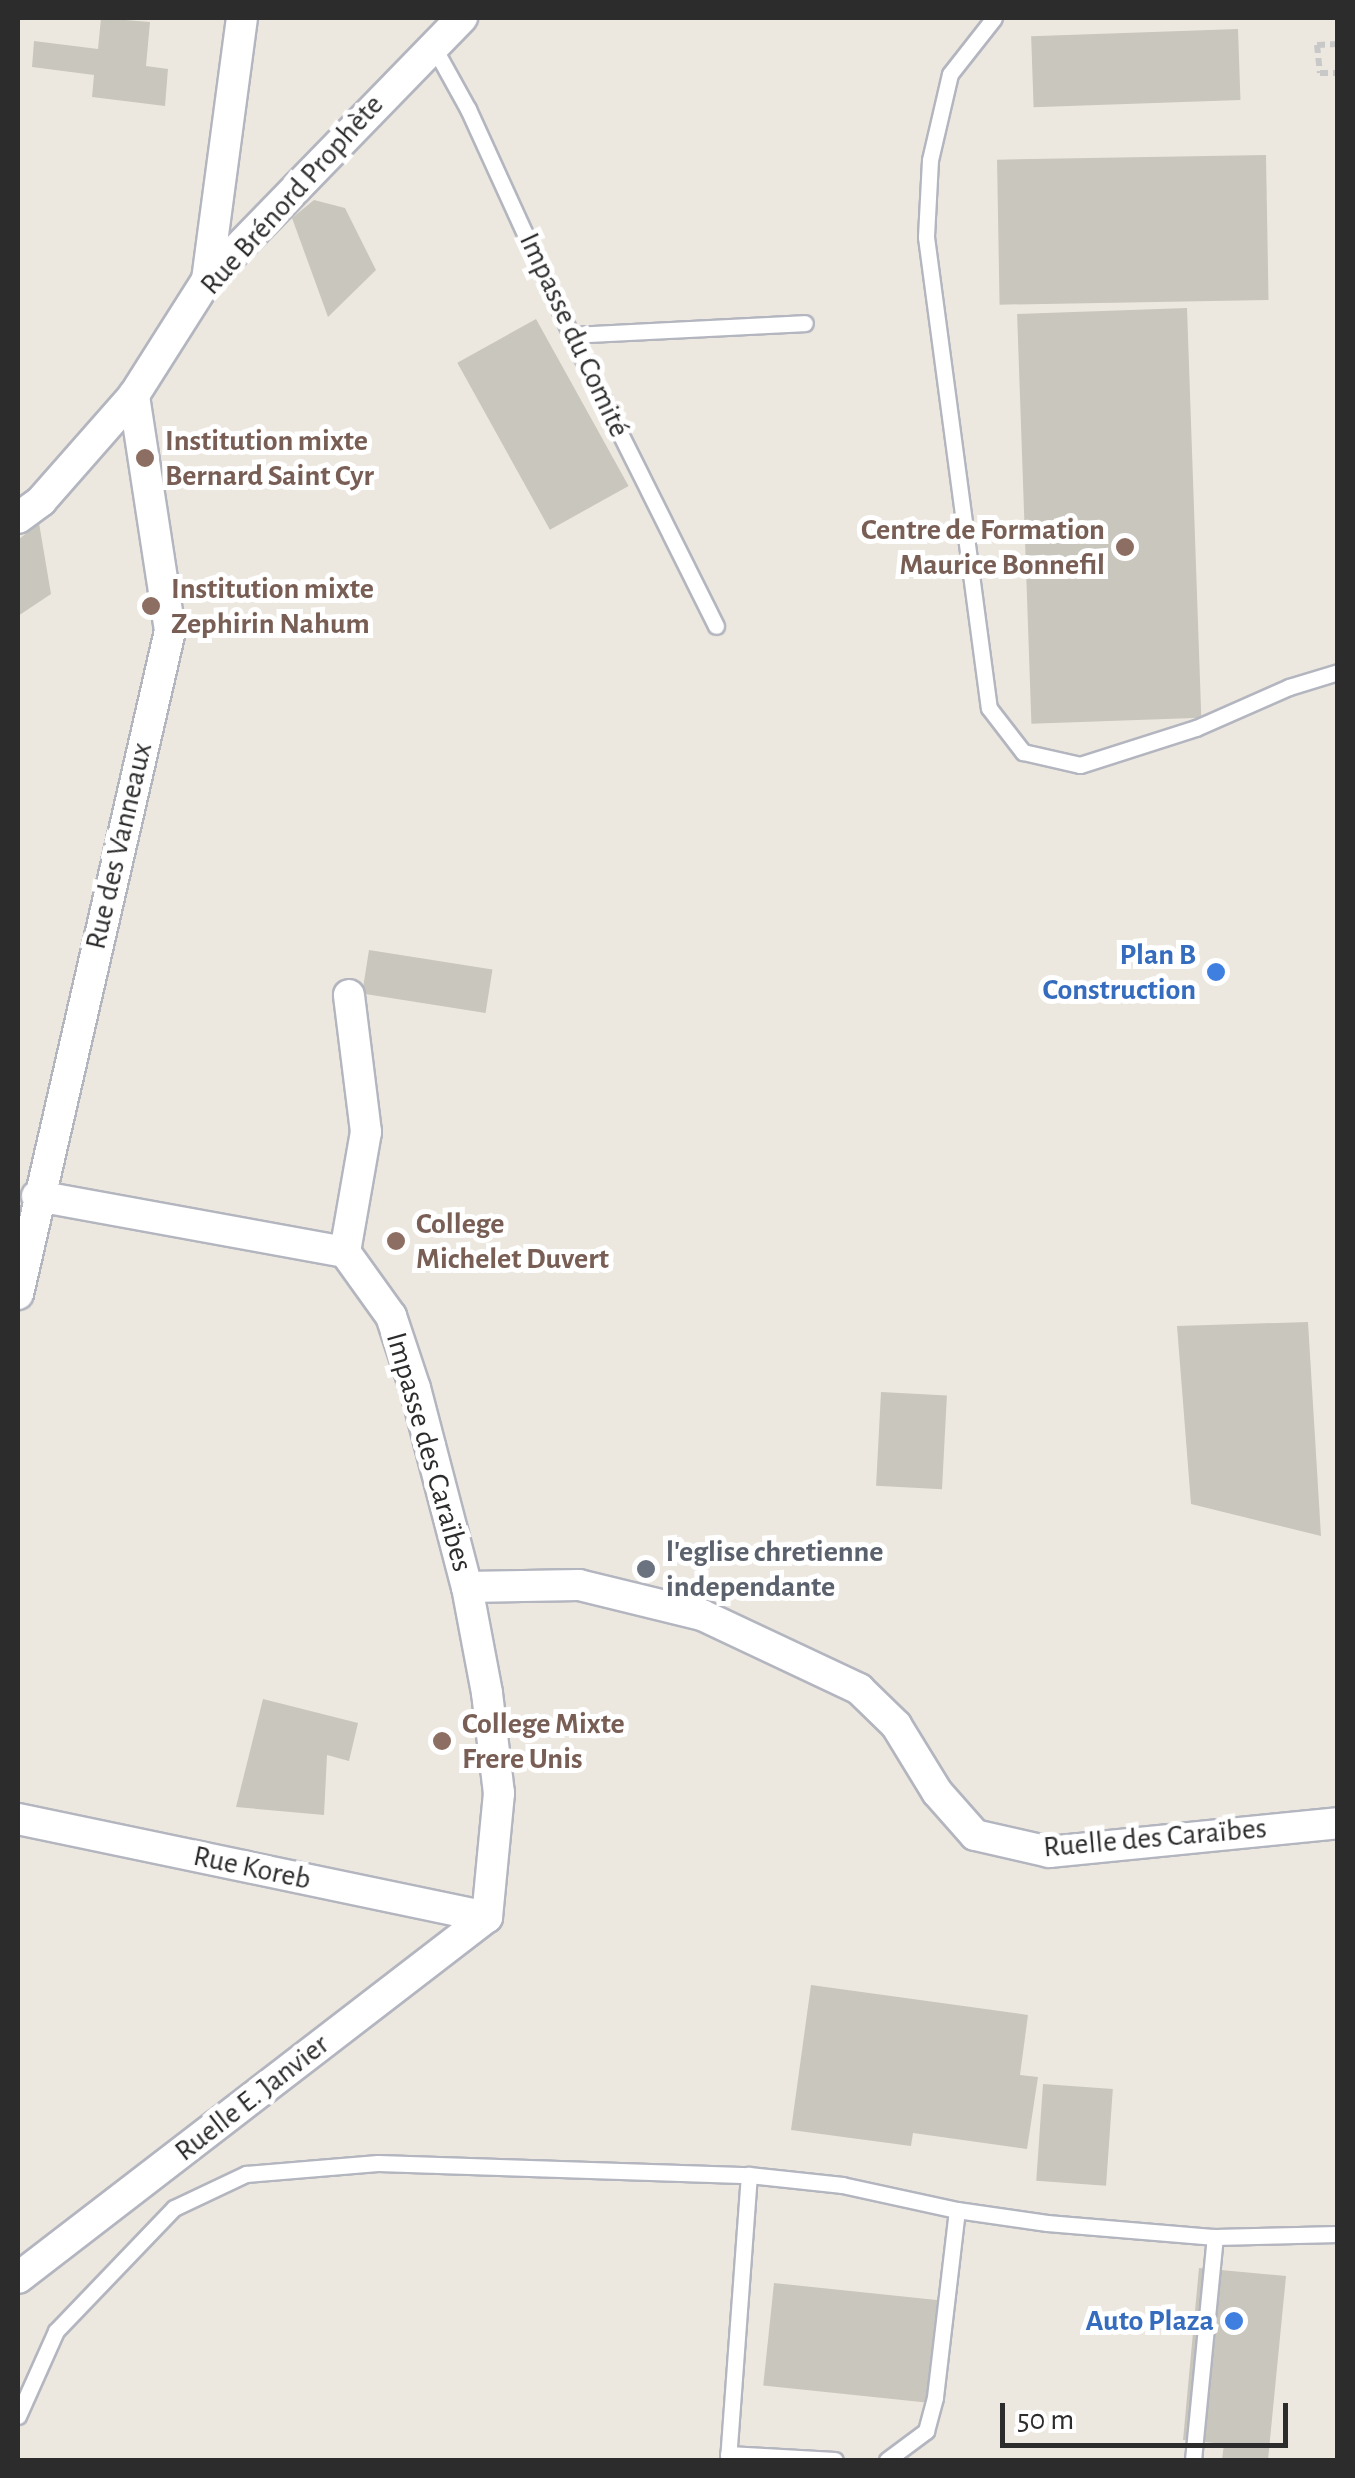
<!DOCTYPE html>
<meta charset="utf-8">
<style>
body{margin:0}
#map{position:relative;width:1355px;height:2478px;overflow:hidden;background:#ede8df;font-family:"Alegreya Sans",sans-serif}
div>[style]{position:absolute}
.building>*{inset:0;background:#c9c6be;transform-origin:0 0}
.path>*{height:6px;margin-top:-3px;transform-origin:0;background:repeating-linear-gradient(90deg,#c8c8c8 0 8px,transparent 0 13px)}
.roads{filter:drop-shadow(2px 0 #b3b5bf) drop-shadow(-2px 0 #b3b5bf) drop-shadow(0 2px #b3b5bf) drop-shadow(0 -2px #b3b5bf)}
.lane>*{height:15px;margin:-7.5px;padding:0 7.5px;transform-origin:7.5px;border-radius:7.5px;background:#fff}
.street>*{height:30px;margin:-15px;padding:0 15px;transform-origin:15px;border-radius:15px;background:#fff}
.dots>*{width:28px;height:28px;translate:-50% -50%;box-sizing:border-box;border:5px solid #fff;border-radius:50%}
span{translate:-50% -50%;white-space:nowrap;text-align:center;line-height:1.15;-webkit-text-stroke:10px #fff;paint-order:stroke}
.street-label{font-size:30px;color:#2c2c2c}
.education-label{font-size:30px;color:#785e54;font-weight:700}
.left{translate:0 -50%;text-align:left}
.right{translate:-100% -50%;text-align:right}
.shop-label{font-size:30px;color:#366cbe;font-weight:700}
.worship-label{font-size:30px;color:#5b616d;font-weight:700}
.frame{position:absolute;inset:0;border:20px solid #2c2c2c;pointer-events:none}
.scale{position:absolute;left:1000px;top:2403px;width:288px;height:45px;box-sizing:border-box;border:5px solid #2c2c2c;border-top:0;padding-left:12px;font-size:30px;line-height:35px;white-space:nowrap;color:#2c2c2c;-webkit-text-stroke:8px #fff;paint-order:stroke}
</style>
<div id="map">
<div class="building">
<div style="clip-path:polygon(101px 18px,150px 22px,146px 66px,168px 69px,165px 106px,92px 97px,94px 75px,32px 67px,34px 41px,98px 49px)"></div>
<div style="left:1238px;top:29px;width:71px;height:207px;rotate:88deg"></div>
<div style="left:1266px;top:155px;width:145px;height:269px;rotate:89deg"></div>
<div style="clip-path:polygon(314px 200px,345px 208px,376px 270px,328px 317px,292px 218px)"></div>
<div style="left:1187px;top:308px;width:410px;height:170px;rotate:88deg"></div>
<div style="left:536px;top:319px;width:191px;height:90px;rotate:61deg"></div>
<div style="clip-path:polygon(39px 523px,51px 594px,18px 616px,18px 540px)"></div>
<div style="left:369px;top:950px;width:125px;height:44px;rotate:9deg"></div>
<div style="clip-path:polygon(1308px 1322px,1321px 1536px,1191px 1504px,1177px 1326px)"></div>
<div style="left:881px;top:1392px;width:66px;height:94px;rotate:3deg"></div>
<div style="clip-path:polygon(263px 1699px,358px 1723px,349px 1761px,327px 1755px,324px 1815px,236px 1807px)"></div>
<div style="clip-path:polygon(811px 1985px,1028px 2015px,1020px 2075px,1038px 2077px,1027px 2149px,913px 2133px,911px 2146px,791px 2130px)"></div>
<div style="left:1043px;top:2084px;width:70px;height:97px;rotate:4deg"></div>
<div style="clip-path:polygon(1199px 2268px,1286px 2276px,1268px 2460px,1222px 2460px,1224px 2444px,1183px 2440px)"></div>
<div style="left:774px;top:2283px;width:166px;height:103px;rotate:6deg"></div>
</div>
<div class="path">
<div style="left:1338px;top:44px;width:21px;rotate:177deg"></div>
<div style="left:1317px;top:45px;width:28px;rotate:84deg"></div>
<div style="left:1320px;top:73px;width:18px"></div>
</div>
<div class="roads">
<div class="lane">
<div style="left:994px;top:18px;width:71px;rotate:128.2deg"></div>
<div style="left:950px;top:74px;width:88px;rotate:103.1deg"></div>
<div style="left:930px;top:160px;width:77px;rotate:93deg"></div>
<div style="left:926px;top:237px;width:475px;rotate:82.4deg"></div>
<div style="left:989px;top:708px;width:56px;rotate:52.3deg"></div>
<div style="left:1023px;top:752px;width:58px;rotate:12.8deg"></div>
<div style="left:1080px;top:765px;width:122px;rotate:-17.7deg"></div>
<div style="left:1196px;top:728px;width:102px;rotate:-23.8deg"></div>
<div style="left:1289px;top:687px;width:51px;rotate:-17deg"></div>
<div style="left:432px;top:44px;width:74px;rotate:61deg"></div>
<div style="left:468px;top:109px;width:248px;rotate:65.5deg"></div>
<div style="left:571px;top:335px;width:325px;rotate:63.5deg"></div>
<div style="left:571px;top:335px;width:234px;rotate:-2.9deg"></div>
<div style="left:18px;top:2416px;width:93px;rotate:-65.9deg"></div>
<div style="left:56px;top:2331px;width:170px;rotate:-46.2deg"></div>
<div style="left:174px;top:2208px;width:80px;rotate:-25.3deg"></div>
<div style="left:246px;top:2174px;width:132px;rotate:-4.8deg"></div>
<div style="left:378px;top:2163px;width:371px;rotate:1.9deg"></div>
<div style="left:749px;top:2175px;width:94px;rotate:6.1deg"></div>
<div style="left:842px;top:2185px;width:118px;rotate:12.3deg"></div>
<div style="left:957px;top:2210px;width:91px;rotate:8.2deg"></div>
<div style="left:1047px;top:2223px;width:169px;rotate:4.8deg"></div>
<div style="left:1215px;top:2237px;width:123px;rotate:-1.4deg"></div>
<div style="left:728px;top:2454px;width:107px;rotate:3.2deg"></div>
<div style="left:728px;top:2460px;width:286px;rotate:-85.8deg"></div>
<div style="left:887px;top:2460px;width:49px;rotate:-36.6deg"></div>
<div style="left:926px;top:2431px;width:35px;rotate:-75deg"></div>
<div style="left:935px;top:2397px;width:188px;rotate:-83.3deg"></div>
<div style="left:1193px;top:2460px;width:224px;rotate:-84.4deg"></div>
</div>
<div class="street">
<div style="left:207px;top:280px;width:264px;rotate:-82.4deg"></div>
<div style="left:18px;top:518px;width:29px;rotate:-36deg"></div>
<div style="left:41px;top:501px;width:141px;rotate:-48.7deg"></div>
<div style="left:134px;top:395px;width:136px;rotate:-57.6deg"></div>
<div style="left:207px;top:280px;width:366px;rotate:-45.8deg"></div>
<div style="left:37px;top:1196px;width:313px;rotate:10.3deg"></div>
<div style="left:345px;top:1252px;width:79px;rotate:54.3deg"></div>
<div style="left:391px;top:1316px;width:76px;rotate:71.6deg"></div>
<div style="left:415px;top:1388px;width:206px;rotate:75.4deg"></div>
<div style="left:467px;top:1587px;width:108px;rotate:79.3deg"></div>
<div style="left:487px;top:1693px;width:101px;rotate:83.2deg"></div>
<div style="left:499px;top:1793px;width:125px;rotate:95.5deg"></div>
<div style="left:345px;top:1252px;width:122px;rotate:-80.1deg"></div>
<div style="left:366px;top:1132px;width:138px;rotate:-97.1deg"></div>
<div style="left:18px;top:1294px;width:680px;rotate:-77.09deg"></div>
<div style="left:170px;top:631px;width:239px;rotate:-98.7deg"></div>
<div style="left:467px;top:1587px;width:112px;rotate:-1deg"></div>
<div style="left:579px;top:1585px;width:127px;rotate:13.7deg"></div>
<div style="left:702px;top:1615px;width:174px;rotate:25.2deg"></div>
<div style="left:859px;top:1689px;width:52px;rotate:44.2deg"></div>
<div style="left:896px;top:1725px;width:79px;rotate:58.5deg"></div>
<div style="left:937px;top:1792px;width:57px;rotate:48.5deg"></div>
<div style="left:975px;top:1835px;width:76px;rotate:12.9deg"></div>
<div style="left:1049px;top:1852px;width:290px;rotate:-5.7deg"></div>
<div style="left:18px;top:1819px;width:479px;rotate:11.8deg"></div>
<div style="left:18px;top:2278px;width:592px;rotate:-37.59deg"></div>
</div>
</div>
<div class="dots">
<div style="left:145px;top:458px;background:#8d6e63"></div>
<div style="left:1125px;top:547px;background:#8d6e63"></div>
<div style="left:151px;top:606px;background:#8d6e63"></div>
<div style="left:1216px;top:972px;background:#3f7fe0"></div>
<div style="left:396px;top:1241px;background:#8d6e63"></div>
<div style="left:646px;top:1569px;background:#6b7280"></div>
<div style="left:442px;top:1741px;background:#8d6e63"></div>
<div style="left:1234px;top:2321px;background:#3f7fe0"></div>
</div>
<div class="street-label">
<span style="left:292px;top:195px;rotate:-48deg">Rue Brénord Prophète</span>
<span style="left:574px;top:335px;rotate:65deg">Impasse du Comité</span>
<span style="left:119px;top:846px;rotate:-77deg">Rue des Vanneaux</span>
<span style="left:429px;top:1452px;rotate:74deg">Impasse des Caraïbes</span>
<span style="left:1155px;top:1838px;rotate:-5deg">Ruelle des Caraïbes</span>
<span style="left:252px;top:1868px;rotate:12deg">Rue Koreb</span>
<span style="left:252px;top:2098px;rotate:-38deg">Ruelle E. Janvier</span>
</div>
<div class="education-label">
<span class="left" style="left:165px;top:458px">Institution mixte<br>Bernard Saint Cyr</span>
<span class="right" style="left:1105px;top:547px">Centre de Formation<br>Maurice Bonnefil</span>
<span class="left" style="left:171px;top:606px">Institution mixte<br>Zephirin Nahum</span>
<span class="left" style="left:416px;top:1241px">College<br>Michelet Duvert</span>
<span class="left" style="left:462px;top:1741px">College Mixte<br>Frere Unis</span>
</div>
<div class="shop-label">
<span class="right" style="left:1196px;top:972px">Plan B<br>Construction</span>
<span class="right" style="left:1214px;top:2321px">Auto Plaza</span>
</div>
<div class="worship-label">
<span class="left" style="left:666px;top:1569px">l'eglise chretienne<br>independante</span>
</div>
<div class="frame"></div>
<div class="scale">50 m</div>
</div>
